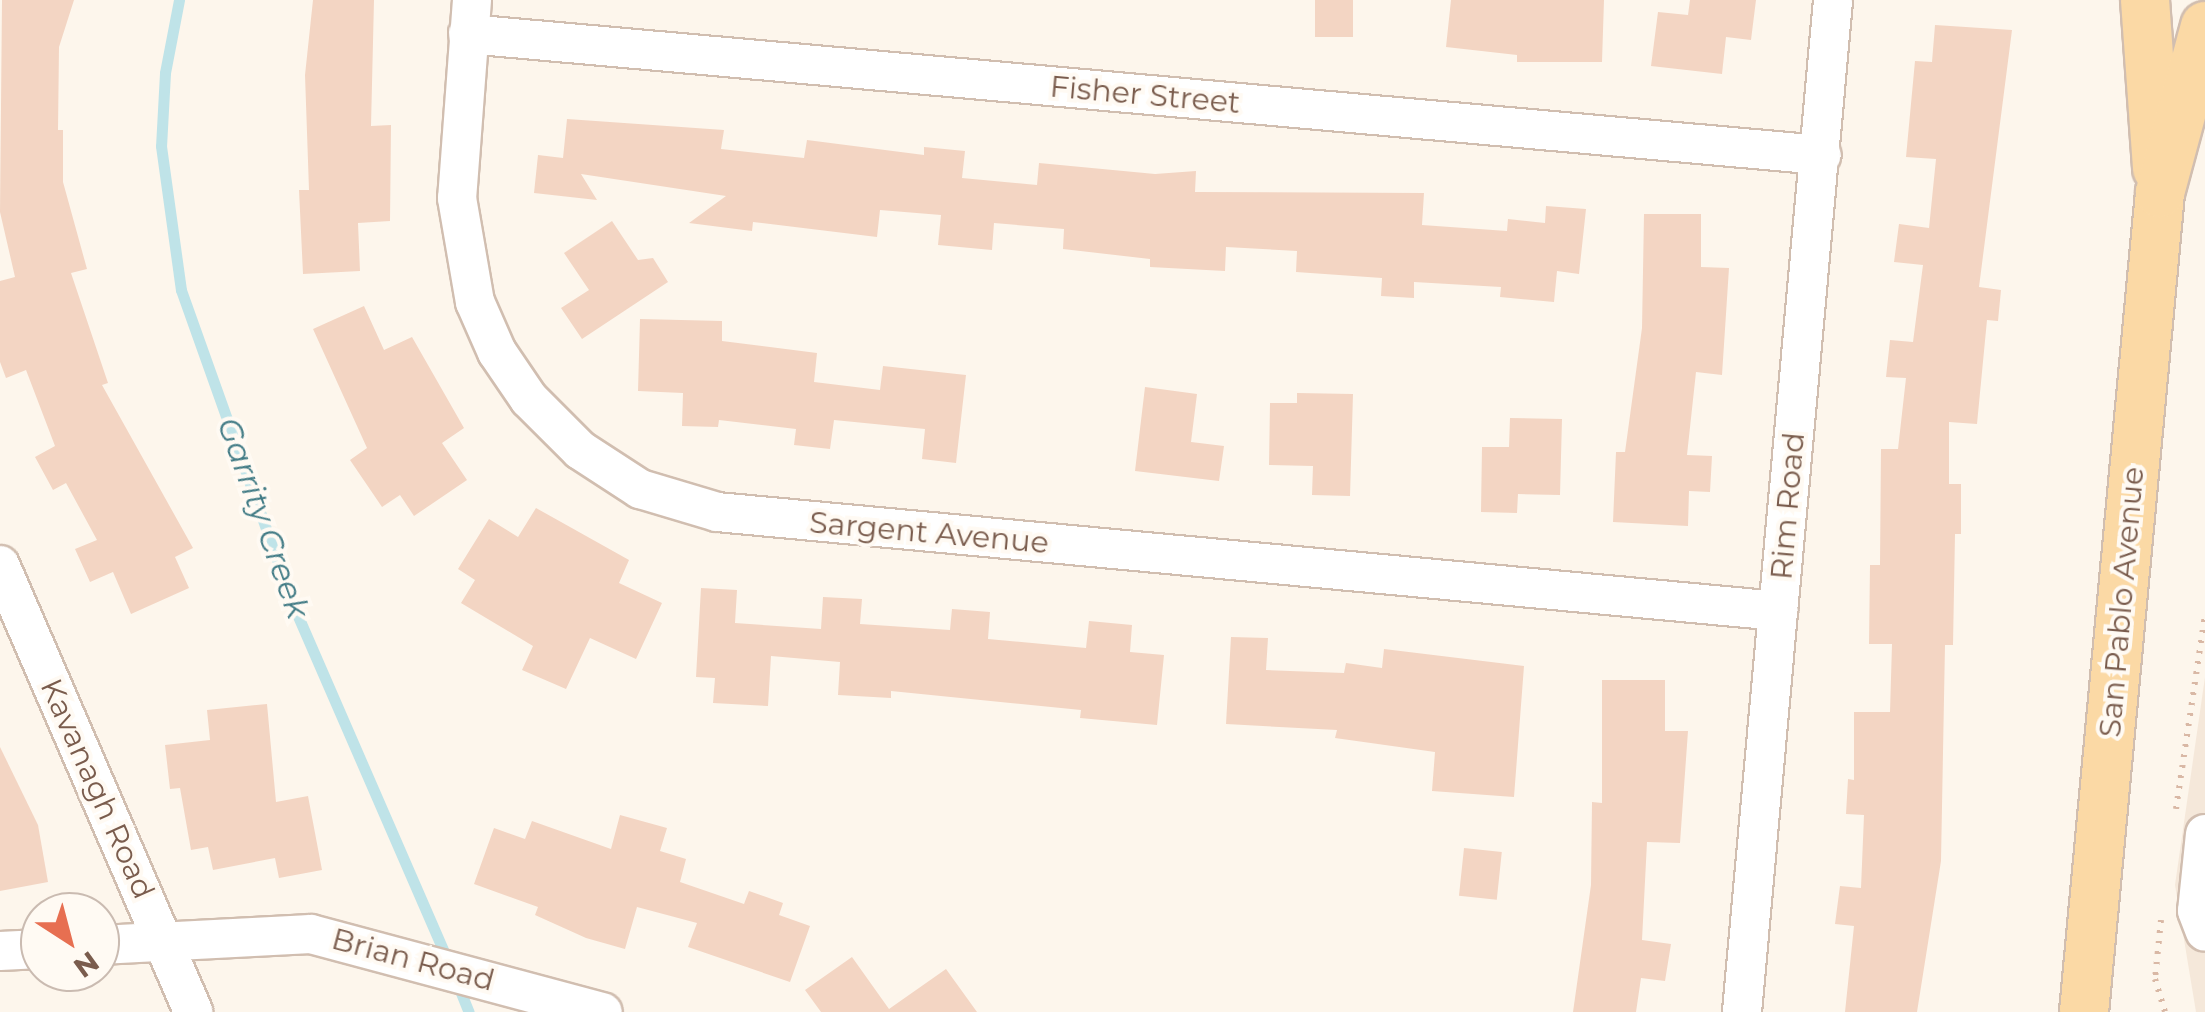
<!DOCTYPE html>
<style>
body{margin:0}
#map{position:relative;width:2205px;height:1012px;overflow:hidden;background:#fdf6ec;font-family:Montserrat,sans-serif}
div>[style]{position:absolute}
.residential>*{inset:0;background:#f5e8da}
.stream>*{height:11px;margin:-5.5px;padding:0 5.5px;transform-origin:5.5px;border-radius:5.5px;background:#bfe3e8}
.building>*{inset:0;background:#f3d5c3;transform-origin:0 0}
.path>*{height:6px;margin-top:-3px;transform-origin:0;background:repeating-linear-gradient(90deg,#d9b8a5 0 2.5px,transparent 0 10.5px)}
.roads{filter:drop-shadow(2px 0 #d1beb0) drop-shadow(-2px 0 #d1beb0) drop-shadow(0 2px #d1beb0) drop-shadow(0 -2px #d1beb0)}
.minor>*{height:38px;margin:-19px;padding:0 19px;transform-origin:19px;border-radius:19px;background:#fff}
.major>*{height:48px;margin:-24px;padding:0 24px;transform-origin:24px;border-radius:24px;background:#fbd9a5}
span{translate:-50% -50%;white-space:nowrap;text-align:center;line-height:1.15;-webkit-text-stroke:8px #fffaf3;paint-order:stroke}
.street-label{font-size:30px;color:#7a5c4d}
.water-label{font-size:32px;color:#437c86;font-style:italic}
.north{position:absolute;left:20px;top:892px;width:100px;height:100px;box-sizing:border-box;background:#fffaf3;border:2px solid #cabbb1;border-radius:50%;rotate:144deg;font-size:28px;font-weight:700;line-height:40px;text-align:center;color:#7a5c4d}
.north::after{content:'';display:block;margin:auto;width:35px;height:45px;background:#e76f51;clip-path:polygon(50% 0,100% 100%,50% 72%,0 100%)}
</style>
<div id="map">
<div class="residential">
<div style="clip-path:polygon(2205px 677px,2205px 1012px,2196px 1012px,2175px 885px)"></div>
</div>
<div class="stream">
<div style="left:179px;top:0;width:74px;rotate:100.9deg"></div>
<div style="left:165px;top:73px;width:73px;rotate:93.1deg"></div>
<div style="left:161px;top:146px;width:145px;rotate:82.1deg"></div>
<div style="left:181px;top:290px;width:337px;rotate:70.4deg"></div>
<div style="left:294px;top:607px;width:386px;rotate:66.5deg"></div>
<div style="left:457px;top:983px;width:31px;rotate:68deg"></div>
</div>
<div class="building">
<div style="clip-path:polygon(2px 0,74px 0,59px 47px,58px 130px,63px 130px,63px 182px,87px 269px,71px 273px,108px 383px,102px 385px,193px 548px,175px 557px,189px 588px,131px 614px,113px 572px,90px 582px,75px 549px,97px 540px,66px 483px,53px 490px,35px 457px,55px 446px,26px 370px,6px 378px,0 362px,0 281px,15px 277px,0 212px)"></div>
<div style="clip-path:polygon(313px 0,374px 0,371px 126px,391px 125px,390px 221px,358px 223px,360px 271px,303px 274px,299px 190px,309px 190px,305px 75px)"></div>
<div style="left:1315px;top:0;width:38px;height:37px"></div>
<div style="clip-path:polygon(1451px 0,1604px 0,1602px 62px,1517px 62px,1517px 55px,1446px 47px)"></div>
<div style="clip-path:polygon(1690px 0,1756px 0,1751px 40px,1726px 37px,1722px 74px,1651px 66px,1658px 12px,1688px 15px)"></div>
<div style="clip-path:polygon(1935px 25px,2012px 30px,1979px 287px,2001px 290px,1998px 321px,1987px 320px,1977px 424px,1949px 422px,1949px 484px,1961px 484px,1961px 534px,1955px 534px,1953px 645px,1945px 645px,1941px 861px,1917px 1012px,1845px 1012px,1854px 926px,1835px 924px,1840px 886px,1861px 888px,1864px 815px,1846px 814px,1848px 779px,1854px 780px,1854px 712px,1890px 712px,1892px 644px,1869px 644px,1870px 565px,1880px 565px,1881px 449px,1898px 449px,1906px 378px,1886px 377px,1890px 340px,1913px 342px,1923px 265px,1894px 262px,1899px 224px,1929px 228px,1936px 159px,1906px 157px,1915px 61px,1932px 62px)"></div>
<div style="clip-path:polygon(567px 119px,724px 130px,721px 149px,804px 158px,807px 140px,924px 155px,924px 147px,965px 151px,962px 178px,1037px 185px,1039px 163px,1155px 174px,1196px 171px,1195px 192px,1424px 193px,1422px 225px,1507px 231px,1508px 219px,1545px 223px,1546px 206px,1586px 209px,1579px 274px,1557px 271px,1554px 302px,1500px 297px,1501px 287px,1414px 282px,1414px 298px,1381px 296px,1382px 278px,1296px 272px,1297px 251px,1226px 247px,1225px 271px,1150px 267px,1150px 259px,1063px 249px,1064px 229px,994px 223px,992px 250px,938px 245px,941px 215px,880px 210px,877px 237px,753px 222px,752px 231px,689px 223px,726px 196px,581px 174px,597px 200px,534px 193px,538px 155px,563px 158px)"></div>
<div style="clip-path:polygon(1644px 214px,1701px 214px,1701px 267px,1729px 268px,1722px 375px,1696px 372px,1687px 455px,1712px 456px,1710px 492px,1689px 491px,1688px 526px,1613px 522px,1616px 452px,1625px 452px,1642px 328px)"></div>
<div style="clip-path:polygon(612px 221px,638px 260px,653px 258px,668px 282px,582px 339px,561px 308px,589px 290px,564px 253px)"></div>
<div style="clip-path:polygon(364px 306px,384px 350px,412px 337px,464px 428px,442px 443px,467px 480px,414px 516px,400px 495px,382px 507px,350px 460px,367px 448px,313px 329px)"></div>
<div style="clip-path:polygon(640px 319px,722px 321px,722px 341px,817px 353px,814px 382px,880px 390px,883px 366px,966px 375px,956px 463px,922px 459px,925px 429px,834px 420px,830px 449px,794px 445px,796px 429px,719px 420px,718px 427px,682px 426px,683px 393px,638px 391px)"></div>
<div style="clip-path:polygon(1145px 387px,1197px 394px,1191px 442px,1224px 446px,1219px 481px,1135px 471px)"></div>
<div style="clip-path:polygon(1297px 393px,1353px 394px,1350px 496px,1312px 495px,1313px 466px,1269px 465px,1270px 403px,1297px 403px)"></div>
<div style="clip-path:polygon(1510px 418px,1562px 419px,1560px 495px,1518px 494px,1517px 513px,1481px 512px,1482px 447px,1509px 447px)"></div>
<div style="clip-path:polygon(536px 508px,629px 560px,619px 583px,662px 603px,636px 659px,590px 638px,566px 689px,522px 670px,533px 646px,461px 603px,475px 580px,458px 569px,489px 519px,518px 537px)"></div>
<div style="clip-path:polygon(701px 588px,737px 590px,735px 623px,821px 629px,823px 597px,862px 599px,860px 624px,950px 630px,952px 609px,990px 612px,988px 639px,1086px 648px,1089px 621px,1132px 625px,1130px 652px,1164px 655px,1157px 725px,1080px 718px,1081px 710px,891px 691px,891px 698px,838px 695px,840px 662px,771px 656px,768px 706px,713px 703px,715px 678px,696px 677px)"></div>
<div style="clip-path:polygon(1231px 637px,1268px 638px,1266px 670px,1344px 673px,1346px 663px,1382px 668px,1384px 649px,1524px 666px,1514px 797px,1432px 791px,1435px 752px,1335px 738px,1337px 730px,1226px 724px)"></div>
<div style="clip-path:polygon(1602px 680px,1665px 680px,1665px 731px,1688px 731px,1680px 843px,1647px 842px,1642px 940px,1671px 944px,1665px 981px,1641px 978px,1636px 1012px,1573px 1012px,1591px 885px,1592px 802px,1602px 803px)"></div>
<div style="clip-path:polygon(267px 704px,276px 802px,308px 796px,322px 870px,279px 878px,275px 858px,213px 870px,208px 847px,191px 850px,180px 788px,170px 789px,165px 745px,210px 740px,207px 710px)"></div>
<div style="clip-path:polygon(0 747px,38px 825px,48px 882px,0 891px)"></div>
<div style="clip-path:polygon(620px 815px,667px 828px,660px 851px,686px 859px,680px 882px,744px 904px,749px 891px,783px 903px,779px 915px,810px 926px,790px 982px,688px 947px,697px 923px,637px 907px,625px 949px,586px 938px,535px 915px,538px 907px,474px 884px,494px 828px,525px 839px,532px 821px,611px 849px)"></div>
<div style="left:1464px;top:848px;width:38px;height:48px;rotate:6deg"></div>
<div style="clip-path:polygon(852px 957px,889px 1009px,946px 969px,977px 1012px,821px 1012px,805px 990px)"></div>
</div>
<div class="path">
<div style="left:2176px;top:809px;width:196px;rotate:-81.5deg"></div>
<div style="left:2161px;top:920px;width:59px;rotate:95.8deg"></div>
<div style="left:2155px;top:979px;width:34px;rotate:73deg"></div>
</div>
<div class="roads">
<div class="minor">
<div style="left:472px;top:0;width:199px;rotate:94.3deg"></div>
<div style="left:457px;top:198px;width:106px;rotate:80.2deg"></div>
<div style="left:475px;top:302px;width:55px;rotate:66.3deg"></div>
<div style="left:497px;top:352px;width:57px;rotate:55.8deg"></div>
<div style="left:529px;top:399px;width:72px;rotate:45deg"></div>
<div style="left:580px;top:450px;width:72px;rotate:33deg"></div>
<div style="left:640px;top:489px;width:80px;rotate:16.6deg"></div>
<div style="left:717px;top:512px;width:1066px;rotate:5.33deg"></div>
<div style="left:468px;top:34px;width:1359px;rotate:5.11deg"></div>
<div style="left:0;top:565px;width:487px;rotate:66.6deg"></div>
<div style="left:2205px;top:834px;width:77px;rotate:95.9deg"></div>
<div style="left:2197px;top:911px;width:22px;rotate:69deg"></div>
<div style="left:100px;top:945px;width:211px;rotate:-3deg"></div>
<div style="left:311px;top:934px;width:302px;rotate:15deg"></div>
<div style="left:0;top:951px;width:40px;rotate:-2.9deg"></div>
<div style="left:1742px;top:1012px;width:1016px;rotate:-84.86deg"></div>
</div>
<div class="major">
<div style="left:2145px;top:0;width:169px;rotate:85.9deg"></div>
<div style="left:2084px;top:1012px;width:823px;rotate:-84.7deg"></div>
<div style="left:2160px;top:193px;width:173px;rotate:-74.9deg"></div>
</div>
</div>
<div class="street-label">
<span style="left:1145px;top:95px;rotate:5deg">Fisher Street</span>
<span style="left:1788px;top:506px;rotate:-85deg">Rim Road</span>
<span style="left:929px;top:533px;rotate:5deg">Sargent Avenue</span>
<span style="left:2122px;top:602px;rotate:-85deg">San Pablo Avenue</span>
<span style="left:97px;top:789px;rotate:66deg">Kavanagh Road</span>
<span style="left:413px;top:960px;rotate:15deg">Brian Road</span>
</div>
<div class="water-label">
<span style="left:263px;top:518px;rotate:70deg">Garrity Creek</span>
</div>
<div class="north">N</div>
</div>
